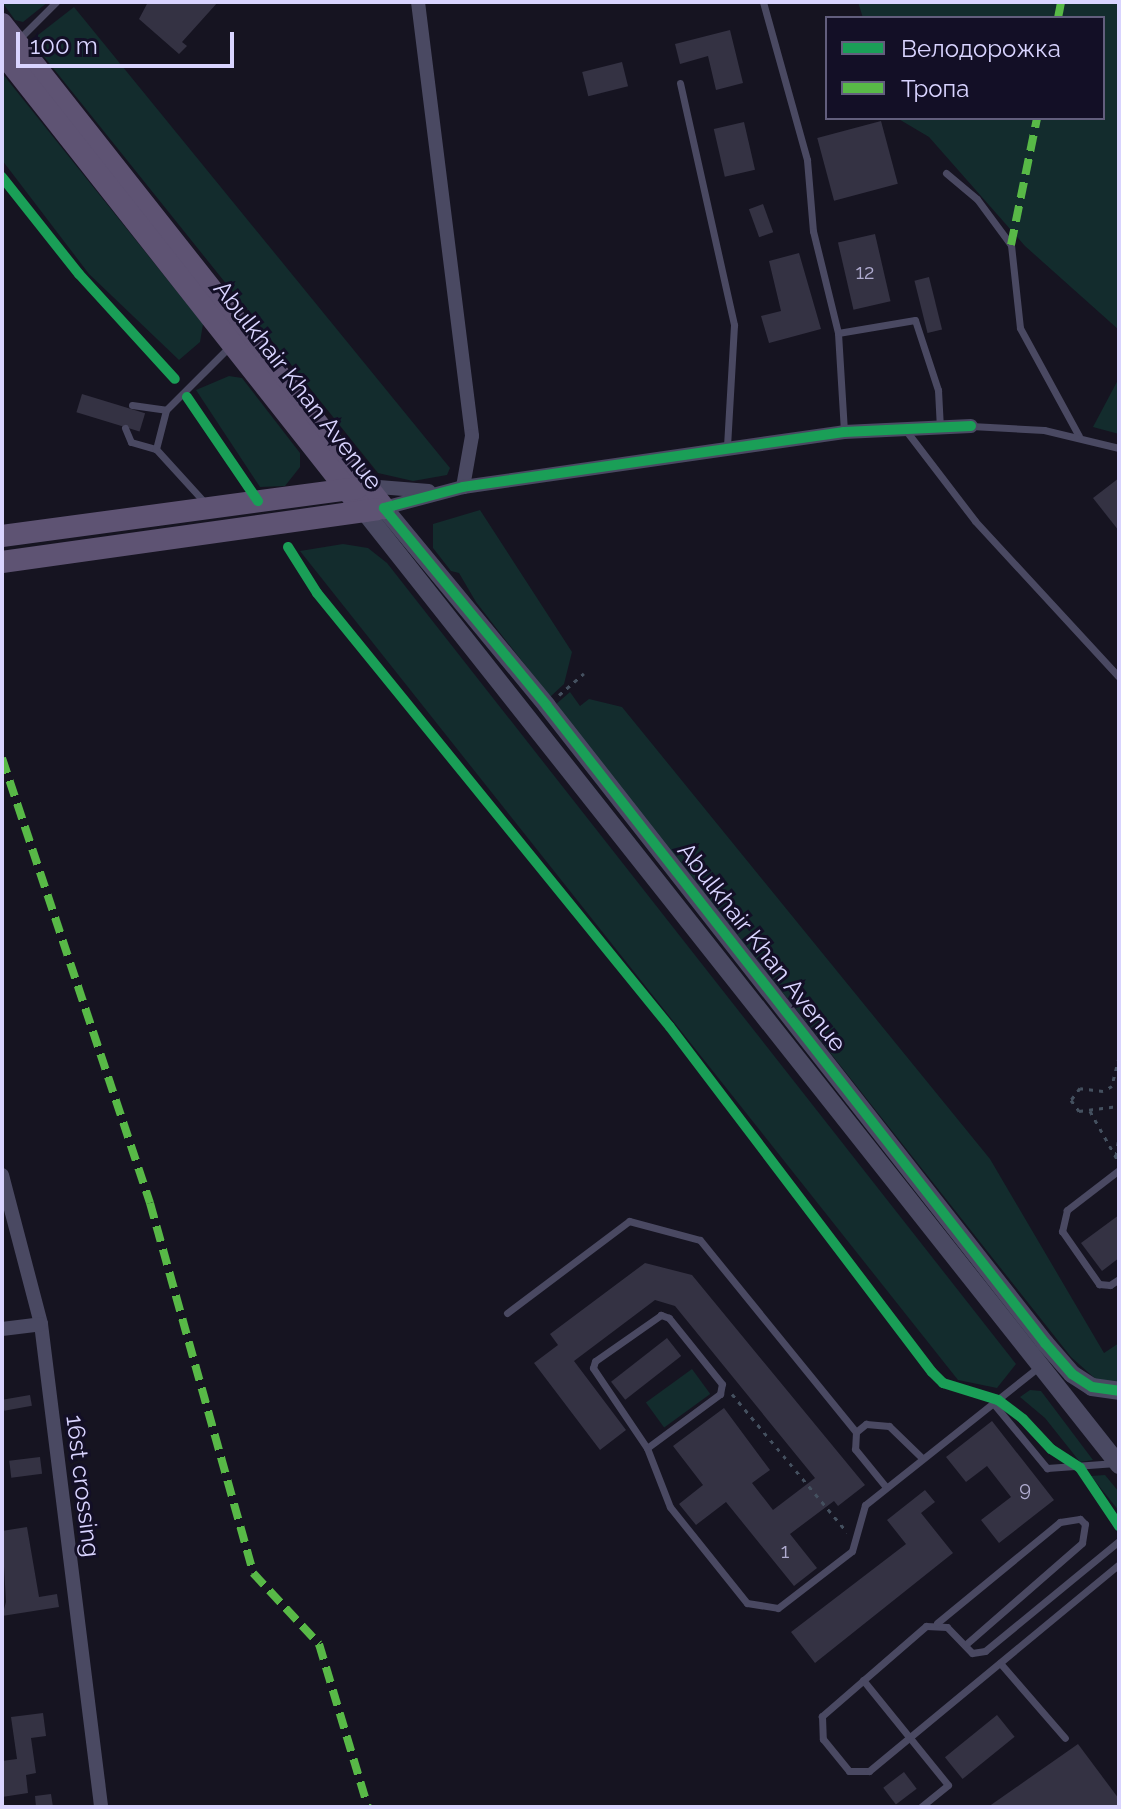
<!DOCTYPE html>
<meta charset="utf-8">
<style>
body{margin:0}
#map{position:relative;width:1121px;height:1809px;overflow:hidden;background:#161421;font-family:Raleway,sans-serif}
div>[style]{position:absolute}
.green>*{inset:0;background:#132c2d;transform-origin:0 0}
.building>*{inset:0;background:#343243;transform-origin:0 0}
.path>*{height:3px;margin-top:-1.5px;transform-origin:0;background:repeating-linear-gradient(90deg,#44505f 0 4px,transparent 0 10px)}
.service>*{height:7px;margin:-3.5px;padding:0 3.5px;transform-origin:3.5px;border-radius:3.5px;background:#4a4962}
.minor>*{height:14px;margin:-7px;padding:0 7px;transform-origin:7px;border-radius:7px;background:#4a4962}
.tertiary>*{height:18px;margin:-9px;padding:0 9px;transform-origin:9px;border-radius:9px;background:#4a4962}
.primary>*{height:22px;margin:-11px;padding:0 11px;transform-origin:11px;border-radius:11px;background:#5e5373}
.quiet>*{height:8px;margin-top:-4px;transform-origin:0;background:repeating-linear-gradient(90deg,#58b947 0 16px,transparent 0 24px)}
.cycleway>*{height:10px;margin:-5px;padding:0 5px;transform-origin:5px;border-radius:5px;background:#1a9f57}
span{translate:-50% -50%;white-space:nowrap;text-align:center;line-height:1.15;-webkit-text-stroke:6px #130f26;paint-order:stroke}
.number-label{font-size:20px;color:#b0acd0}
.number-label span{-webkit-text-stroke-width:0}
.street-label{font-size:24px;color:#d9d4ff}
.frame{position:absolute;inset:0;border:4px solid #d9d4ff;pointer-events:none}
.legend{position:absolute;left:825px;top:16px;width:280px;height:104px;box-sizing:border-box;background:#130f26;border:2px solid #625e7d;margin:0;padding:10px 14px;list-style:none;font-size:24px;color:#d9d4ff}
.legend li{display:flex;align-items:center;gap:16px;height:40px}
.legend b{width:40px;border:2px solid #625e7d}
.scale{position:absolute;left:16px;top:32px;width:218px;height:36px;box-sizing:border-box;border:4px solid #d9d4ff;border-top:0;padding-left:10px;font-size:24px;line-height:28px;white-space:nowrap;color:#d9d4ff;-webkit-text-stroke:6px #130f26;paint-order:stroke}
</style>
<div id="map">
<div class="green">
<div style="clip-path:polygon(2px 2px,48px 2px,23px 22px,15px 20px)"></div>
<div style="clip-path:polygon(858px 2px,1119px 2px,1119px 330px,1025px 246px,929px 137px,897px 118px,1103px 118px,1103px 18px,863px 18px)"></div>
<div style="clip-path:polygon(74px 7px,450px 468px,447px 475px,413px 481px,378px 473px,37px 48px,38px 35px)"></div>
<div style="clip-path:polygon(2px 73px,203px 324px,200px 342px,179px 360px,89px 274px,2px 160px)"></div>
<div style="clip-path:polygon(229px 376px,242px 378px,300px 453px,300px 467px,285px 486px,260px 487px,196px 390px)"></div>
<div style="clip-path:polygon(1119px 378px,1119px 434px,1093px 427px)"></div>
<div style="clip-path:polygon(480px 510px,572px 652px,564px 684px,550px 697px,476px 602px,459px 573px,451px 571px,433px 548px,433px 524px)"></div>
<div style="clip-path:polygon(343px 544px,368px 548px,387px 563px,1016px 1364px,997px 1388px,958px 1380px,300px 551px)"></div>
<div style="clip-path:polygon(570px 692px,580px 706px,589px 699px,622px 707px,990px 1159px,1104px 1353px,1119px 1343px,1119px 1383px,1099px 1382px,1071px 1357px,555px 705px)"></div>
<div style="left:692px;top:1369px;width:31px;height:57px;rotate:54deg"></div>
<div style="clip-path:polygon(1030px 1390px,1041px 1391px,1093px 1460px,1080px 1462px,1045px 1418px,1020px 1397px)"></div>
<div style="clip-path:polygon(1105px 1475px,1119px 1492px,1119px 1511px,1091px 1476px)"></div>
</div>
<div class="building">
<div style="clip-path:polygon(148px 2px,218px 2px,182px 42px,187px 46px,179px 54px,139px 19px)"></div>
<div style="clip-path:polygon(730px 30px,743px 83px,716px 90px,708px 56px,680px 64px,675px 44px)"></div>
<div style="left:622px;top:62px;width:25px;height:41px;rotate:76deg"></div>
<div style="left:881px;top:121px;width:65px;height:66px;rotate:75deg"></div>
<div style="left:744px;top:122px;width:49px;height:31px;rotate:77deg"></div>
<div style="left:763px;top:204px;width:30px;height:15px;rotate:70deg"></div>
<div style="left:875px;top:234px;width:69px;height:38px;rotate:77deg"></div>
<div style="clip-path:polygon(799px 253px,821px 329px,769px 343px,761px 316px,781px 311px,769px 261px)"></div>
<div style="left:929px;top:277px;width:54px;height:15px;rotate:76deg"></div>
<div style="left:82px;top:394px;width:66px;height:19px;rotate:17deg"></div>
<div style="clip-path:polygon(1119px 478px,1119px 531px,1093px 498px)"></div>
<div style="clip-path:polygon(1119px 1215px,1119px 1258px,1102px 1271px,1081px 1243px)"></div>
<div style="clip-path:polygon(645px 1263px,692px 1275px,865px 1485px,838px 1506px,834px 1501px,790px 1534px,817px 1568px,794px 1586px,726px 1502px,696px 1525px,679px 1504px,703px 1485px,673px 1446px,724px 1408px,770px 1470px,752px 1483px,773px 1510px,815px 1478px,675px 1306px,655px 1300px,574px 1361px,626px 1430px,600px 1450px,534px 1363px,558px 1345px,550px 1334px)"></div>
<div style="left:667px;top:1338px;width:23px;height:71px;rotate:52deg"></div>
<div style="left:30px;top:1395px;width:11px;height:28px;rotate:80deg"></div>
<div style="clip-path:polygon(992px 1421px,1054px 1500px,999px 1543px,981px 1520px,1011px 1497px,987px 1466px,966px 1482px,946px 1457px)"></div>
<div style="left:40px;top:1457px;width:17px;height:31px;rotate:83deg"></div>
<div style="clip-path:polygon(925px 1490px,935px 1502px,921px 1513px,953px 1553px,815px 1663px,791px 1632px,906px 1544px,887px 1520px)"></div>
<div style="clip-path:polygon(27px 1527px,39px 1597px,57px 1594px,59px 1607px,2px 1616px,6px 1602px,2px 1531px)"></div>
<div style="clip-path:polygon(43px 1713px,46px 1736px,31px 1738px,36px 1773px,26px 1775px,28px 1793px,2px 1797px,2px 1761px,17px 1759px,11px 1717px)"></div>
<div style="left:997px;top:1715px;width:28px;height:67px;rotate:51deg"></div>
<div style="clip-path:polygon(1078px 1744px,1119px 1799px,1119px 1807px,988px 1807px)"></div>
<div style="left:904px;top:1772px;width:21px;height:26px;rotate:53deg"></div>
<div style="clip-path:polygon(51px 1794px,53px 1807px,36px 1807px,35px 1796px)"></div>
</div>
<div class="path">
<div style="left:559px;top:695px;width:33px;rotate:-41deg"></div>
<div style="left:1119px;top:1057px;width:30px;rotate:104deg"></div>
<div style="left:1112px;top:1086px;width:10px;rotate:151deg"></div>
<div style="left:1103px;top:1091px;width:23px;rotate:-173deg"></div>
<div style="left:1080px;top:1088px;width:15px;rotate:127deg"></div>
<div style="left:1071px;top:1100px;width:14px;rotate:54deg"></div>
<div style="left:1079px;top:1111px;width:40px;rotate:-7.1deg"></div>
<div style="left:1090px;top:1111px;width:55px;rotate:60.6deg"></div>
<div style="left:1116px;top:1156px;width:19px;rotate:-81deg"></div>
<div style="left:732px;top:1394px;width:180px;rotate:50.2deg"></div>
</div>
<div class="service">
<div style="left:763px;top:2px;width:164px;rotate:74.4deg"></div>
<div style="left:807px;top:160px;width:71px;rotate:85.2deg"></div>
<div style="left:813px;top:231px;width:105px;rotate:76.2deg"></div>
<div style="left:838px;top:333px;width:99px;rotate:86.5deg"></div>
<div style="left:18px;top:40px;width:54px;rotate:-45deg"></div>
<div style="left:680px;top:83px;width:248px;rotate:77.4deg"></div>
<div style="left:734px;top:325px;width:123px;rotate:93.3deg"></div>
<div style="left:946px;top:173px;width:40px;rotate:40deg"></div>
<div style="left:977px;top:199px;width:57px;rotate:53.5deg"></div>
<div style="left:1011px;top:245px;width:83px;rotate:83.8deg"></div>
<div style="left:1020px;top:328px;width:123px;rotate:61.4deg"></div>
<div style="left:838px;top:333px;width:78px;rotate:-9.6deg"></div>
<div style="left:915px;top:320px;width:74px;rotate:71.8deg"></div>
<div style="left:938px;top:390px;width:35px;rotate:87deg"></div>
<div style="left:132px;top:405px;width:34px;rotate:8deg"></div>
<div style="left:971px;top:426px;width:73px;rotate:3.1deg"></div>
<div style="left:1044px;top:430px;width:77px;rotate:13.5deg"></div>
<div style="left:125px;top:428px;width:15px;rotate:67deg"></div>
<div style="left:131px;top:442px;width:26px;rotate:16deg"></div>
<div style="left:904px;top:428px;width:117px;rotate:52.6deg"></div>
<div style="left:975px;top:521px;width:212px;rotate:47.3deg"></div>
<div style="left:207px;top:505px;width:76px;rotate:-132.3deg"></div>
<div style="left:156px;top:449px;width:40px;rotate:-75.6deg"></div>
<div style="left:166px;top:410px;width:92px;rotate:-45deg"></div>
<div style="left:1119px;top:1170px;width:66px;rotate:142.4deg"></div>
<div style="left:1067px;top:1210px;width:22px;rotate:103deg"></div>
<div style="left:1062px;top:1231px;width:65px;rotate:55.1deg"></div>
<div style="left:1099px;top:1284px;width:11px;rotate:5deg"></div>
<div style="left:1110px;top:1285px;width:11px;rotate:-34deg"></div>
<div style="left:507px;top:1313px;width:153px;rotate:-37deg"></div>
<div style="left:629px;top:1221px;width:73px;rotate:15deg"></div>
<div style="left:700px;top:1240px;width:247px;rotate:50.9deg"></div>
<div style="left:856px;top:1432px;width:17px;rotate:93deg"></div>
<div style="left:855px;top:1449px;width:49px;rotate:50.8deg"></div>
<div style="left:993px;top:1403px;width:85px;rotate:50.3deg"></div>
<div style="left:1047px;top:1468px;width:69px;rotate:-4.1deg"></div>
<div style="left:856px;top:1432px;width:13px;rotate:-39deg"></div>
<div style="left:866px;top:1424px;width:23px;rotate:5deg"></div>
<div style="left:889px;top:1426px;width:46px;rotate:44.1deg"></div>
<div style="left:647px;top:1448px;width:91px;rotate:-36.5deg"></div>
<div style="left:720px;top:1394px;width:10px;rotate:-79deg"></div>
<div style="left:722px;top:1384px;width:85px;rotate:-128.8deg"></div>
<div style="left:669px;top:1318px;width:9px;rotate:-159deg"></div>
<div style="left:661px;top:1315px;width:80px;rotate:145.1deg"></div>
<div style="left:595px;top:1361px;width:7px;rotate:106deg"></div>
<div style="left:593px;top:1368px;width:97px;rotate:56deg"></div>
<div style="left:647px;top:1448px;width:63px;rotate:68.7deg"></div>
<div style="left:670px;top:1507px;width:123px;rotate:51.3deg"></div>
<div style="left:747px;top:1603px;width:31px;rotate:9deg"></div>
<div style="left:778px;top:1608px;width:93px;rotate:-37.6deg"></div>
<div style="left:852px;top:1551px;width:48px;rotate:-74.2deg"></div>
<div style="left:865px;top:1505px;width:225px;rotate:-38.5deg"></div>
<div style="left:1119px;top:1541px;width:173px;rotate:140.6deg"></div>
<div style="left:985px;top:1651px;width:13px;rotate:171deg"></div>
<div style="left:972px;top:1653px;width:36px;rotate:-134deg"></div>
<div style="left:947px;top:1627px;width:21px;rotate:-177deg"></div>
<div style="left:926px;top:1626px;width:138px;rotate:139.1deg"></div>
<div style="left:822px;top:1716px;width:23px;rotate:88deg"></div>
<div style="left:823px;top:1739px;width:41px;rotate:50.9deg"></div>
<div style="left:849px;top:1771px;width:20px"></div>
<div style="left:869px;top:1771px;width:325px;rotate:-39.6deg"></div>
<div style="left:937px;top:1623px;width:159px;rotate:-39.4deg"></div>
<div style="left:1060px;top:1522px;width:20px;rotate:-9deg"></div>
<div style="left:1080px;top:1519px;width:7px;rotate:45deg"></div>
<div style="left:1085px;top:1524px;width:19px;rotate:99deg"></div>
<div style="left:1082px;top:1543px;width:155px;rotate:138.9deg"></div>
<div style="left:1000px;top:1663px;width:99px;rotate:49.1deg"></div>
<div style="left:863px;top:1680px;width:135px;rotate:51deg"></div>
<div style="left:948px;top:1785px;width:35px;rotate:141deg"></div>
</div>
<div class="minor">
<div style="left:418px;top:2px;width:437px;rotate:82.9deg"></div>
<div style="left:472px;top:436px;width:52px;rotate:100deg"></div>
<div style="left:366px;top:486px;width:63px;rotate:4.5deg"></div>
<div style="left:384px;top:508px;width:82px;rotate:-14.9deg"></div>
<div style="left:463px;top:487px;width:385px;rotate:-8.2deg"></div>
<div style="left:844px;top:432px;width:127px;rotate:-2.7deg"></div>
<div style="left:2px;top:1175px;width:154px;rotate:75.3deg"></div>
<div style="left:41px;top:1324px;width:487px;rotate:82.9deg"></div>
<div style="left:2px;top:1329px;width:39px;rotate:-7deg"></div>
</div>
<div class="tertiary">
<div style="left:384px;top:508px;width:256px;rotate:50.5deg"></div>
<div style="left:547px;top:706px;width:809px;rotate:51.98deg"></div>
<div style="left:1045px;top:1343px;width:41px;rotate:48.9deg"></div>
<div style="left:1072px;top:1374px;width:24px;rotate:33deg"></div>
<div style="left:1092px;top:1387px;width:27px;rotate:8deg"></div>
<div style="left:364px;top:511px;width:1217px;rotate:51.64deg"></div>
</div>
<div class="primary">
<div style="left:2px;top:24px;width:617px;rotate:51.72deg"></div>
<div style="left:2px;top:52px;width:585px;rotate:51.74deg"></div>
<div style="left:2px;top:536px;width:358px;rotate:-7.7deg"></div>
<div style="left:2px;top:562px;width:379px;rotate:-8deg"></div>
</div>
<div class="quiet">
<div style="left:1058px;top:18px;width:16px;rotate:-79deg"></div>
<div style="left:1011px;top:245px;width:130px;rotate:-78.4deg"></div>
<div style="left:2px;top:758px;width:469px;rotate:71.6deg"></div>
<div style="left:150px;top:1203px;width:384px;rotate:74.4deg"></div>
<div style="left:253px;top:1573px;width:97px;rotate:47.1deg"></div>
<div style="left:319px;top:1644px;width:170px;rotate:73.3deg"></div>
</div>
<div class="cycleway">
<div style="left:2px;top:177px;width:124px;rotate:51.6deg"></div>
<div style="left:79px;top:274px;width:142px;rotate:47.6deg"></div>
<div style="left:187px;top:397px;width:126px;rotate:55.7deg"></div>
<div style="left:971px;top:426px;width:127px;rotate:177.3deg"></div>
<div style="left:844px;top:432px;width:385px;rotate:171.8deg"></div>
<div style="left:463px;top:487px;width:82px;rotate:165.1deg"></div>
<div style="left:384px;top:508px;width:256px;rotate:50.5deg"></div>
<div style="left:547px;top:706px;width:809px;rotate:51.98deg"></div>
<div style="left:1045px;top:1343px;width:41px;rotate:48.9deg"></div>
<div style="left:1072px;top:1374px;width:24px;rotate:33deg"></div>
<div style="left:1092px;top:1387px;width:27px;rotate:8deg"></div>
<div style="left:288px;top:547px;width:54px;rotate:57.8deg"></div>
<div style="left:317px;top:593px;width:559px;rotate:50.88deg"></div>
<div style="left:670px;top:1027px;width:433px;rotate:52.8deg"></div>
<div style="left:932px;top:1372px;width:16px;rotate:45deg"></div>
<div style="left:943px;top:1383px;width:58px;rotate:17.2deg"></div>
<div style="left:998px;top:1400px;width:31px;rotate:37deg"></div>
<div style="left:1023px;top:1419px;width:41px;rotate:47deg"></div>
<div style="left:1051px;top:1449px;width:35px;rotate:33deg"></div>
<div style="left:1080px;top:1468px;width:70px;rotate:56.1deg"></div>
</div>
<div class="number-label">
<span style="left:865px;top:272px">12</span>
<span style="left:1025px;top:1489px">9</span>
<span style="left:785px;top:1551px">1</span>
</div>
<div class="street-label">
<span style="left:298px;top:385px;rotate:52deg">Abulkhair Khan Avenue</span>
<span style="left:762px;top:947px;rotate:52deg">Abulkhair Khan Avenue</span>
<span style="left:83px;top:1486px;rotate:83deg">16st crossing</span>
</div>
<div class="frame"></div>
<ul class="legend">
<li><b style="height:10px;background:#1a9f57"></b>Велодорожка</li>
<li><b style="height:10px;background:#58b947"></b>Тропа</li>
</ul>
<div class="scale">100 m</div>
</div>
